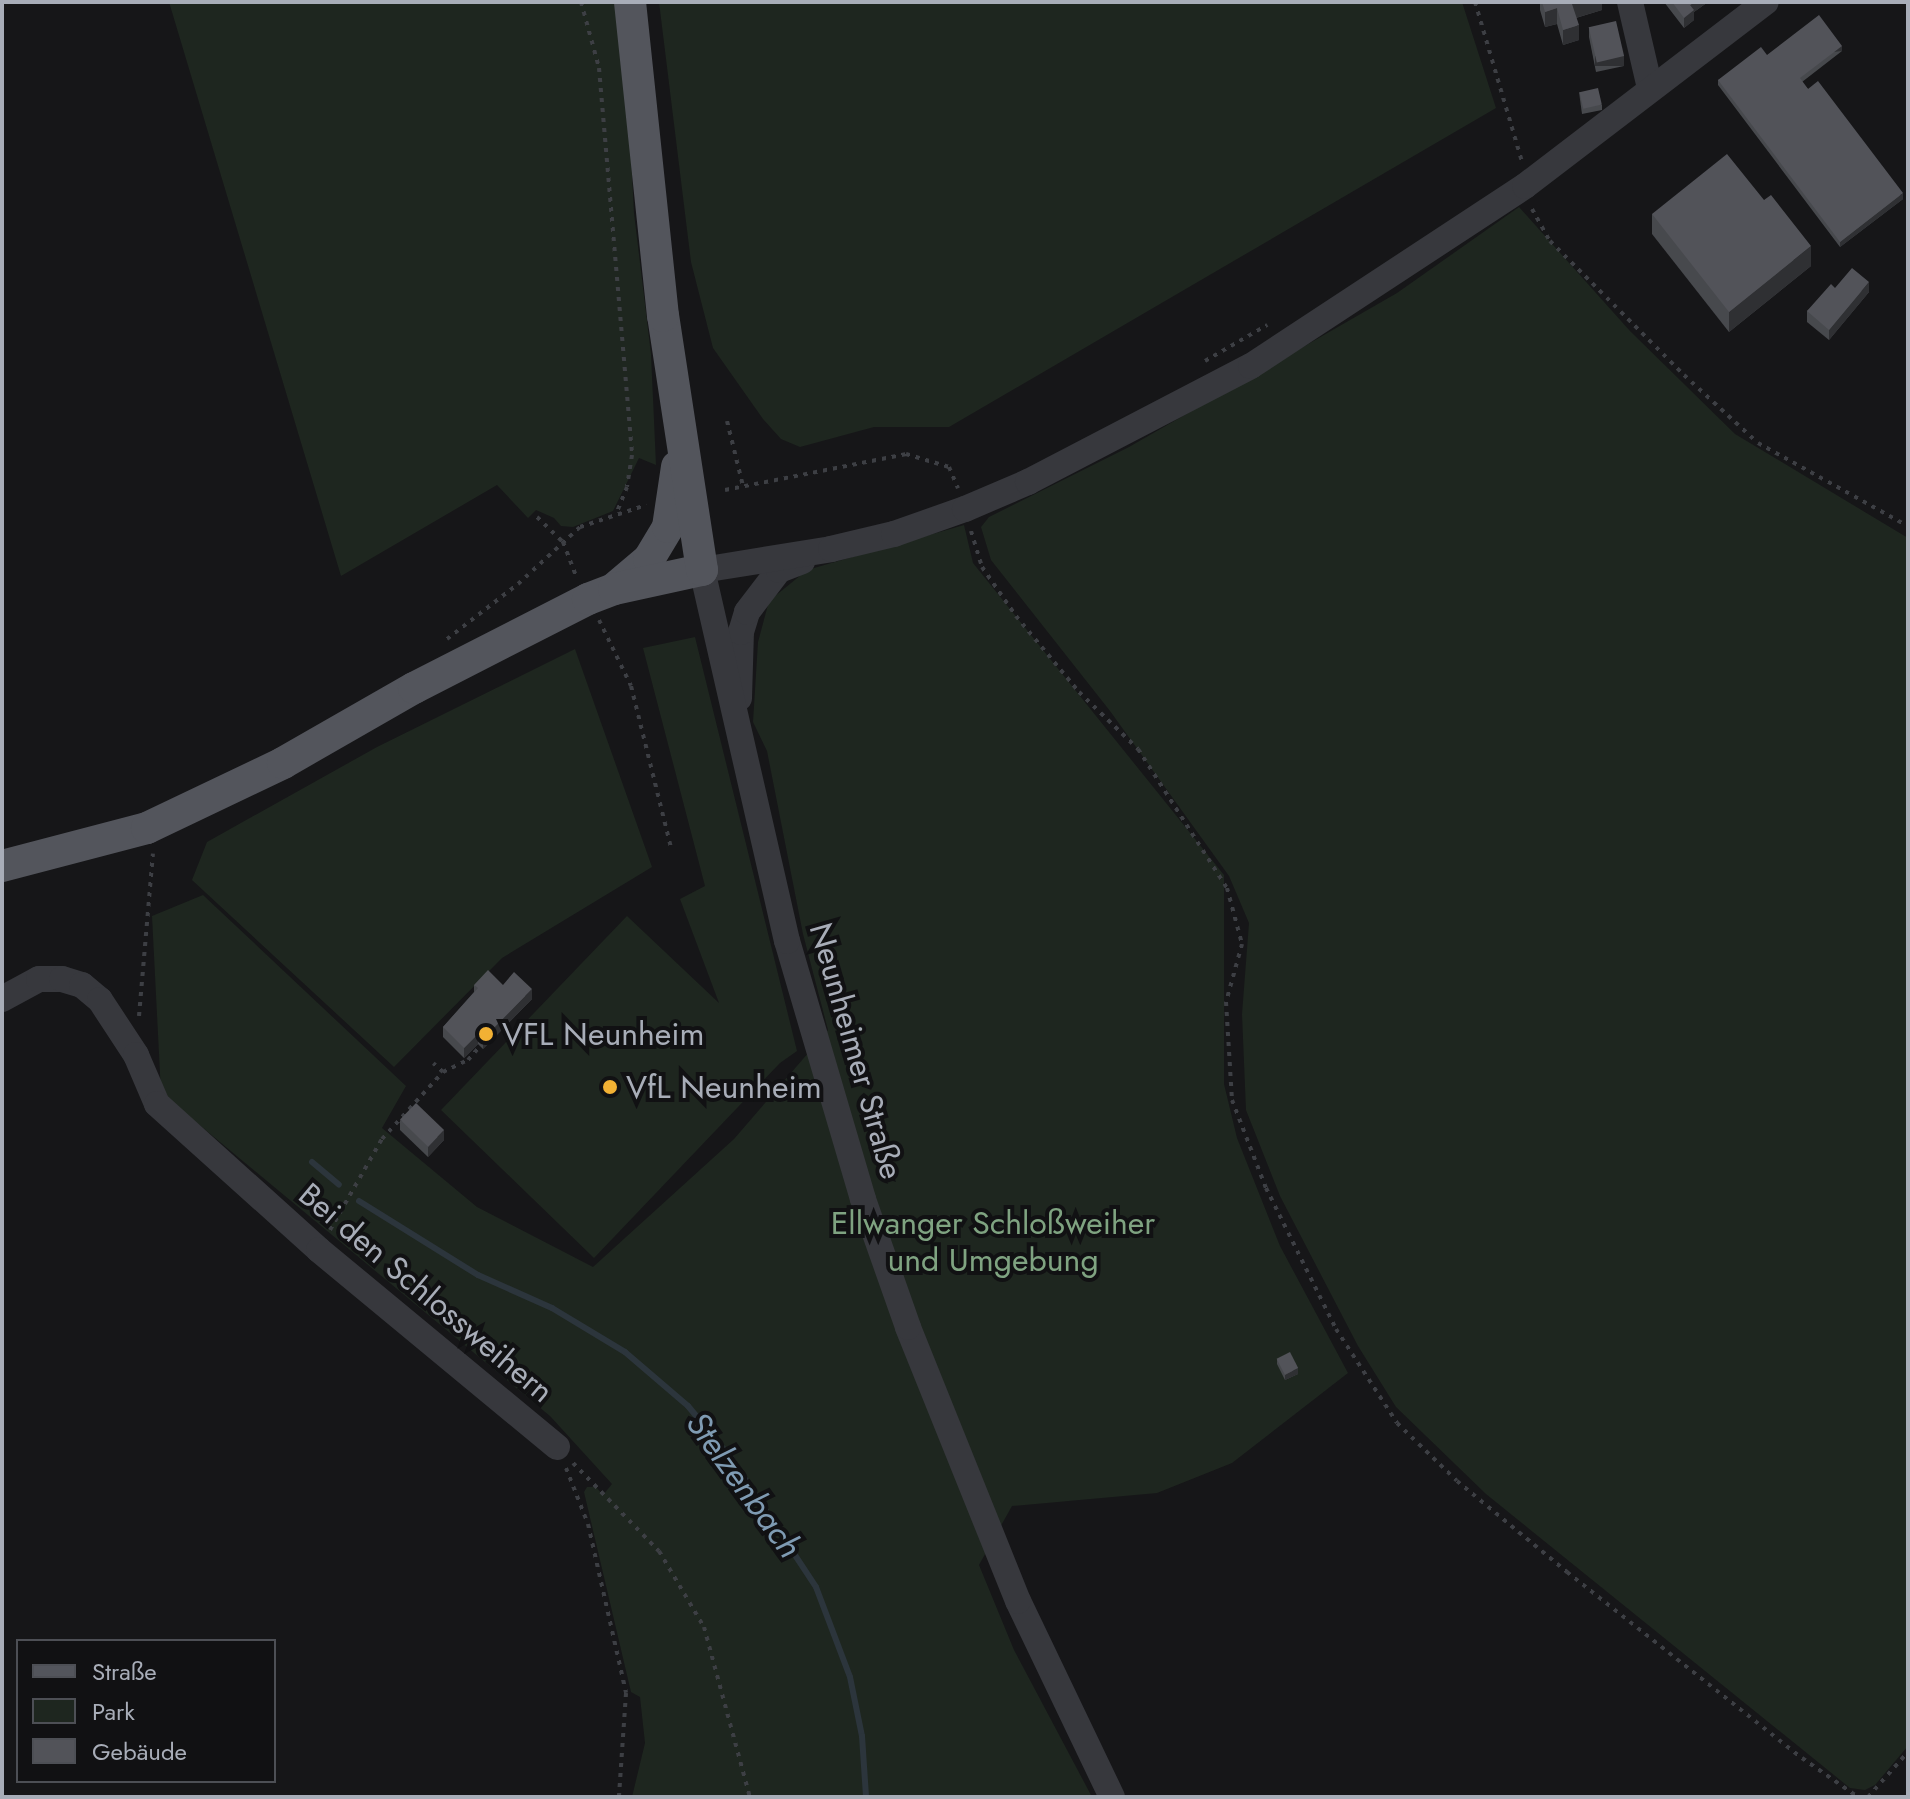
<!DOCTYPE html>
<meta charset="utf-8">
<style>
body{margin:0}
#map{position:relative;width:1910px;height:1799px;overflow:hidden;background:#161618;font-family:Jost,sans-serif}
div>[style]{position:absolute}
.green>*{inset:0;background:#1e261f}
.stream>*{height:6px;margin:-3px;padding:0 3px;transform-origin:3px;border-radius:3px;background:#2c353c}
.path>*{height:4px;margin-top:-2px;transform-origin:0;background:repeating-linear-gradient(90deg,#3d3f44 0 4px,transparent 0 10px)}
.minor>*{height:26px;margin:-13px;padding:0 13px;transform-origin:13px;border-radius:13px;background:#37383d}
.major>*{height:32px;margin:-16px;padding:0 16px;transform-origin:16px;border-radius:16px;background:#53555c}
.wall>*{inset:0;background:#47494d}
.shaded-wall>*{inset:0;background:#2f3033;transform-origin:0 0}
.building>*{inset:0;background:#525359;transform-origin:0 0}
.dots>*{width:22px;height:22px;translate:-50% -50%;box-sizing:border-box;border:4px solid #111113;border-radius:50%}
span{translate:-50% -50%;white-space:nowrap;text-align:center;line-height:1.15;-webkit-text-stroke:8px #111113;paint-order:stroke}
.poi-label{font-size:32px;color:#a8adb8}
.left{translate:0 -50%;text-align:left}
.street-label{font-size:32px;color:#a8adb8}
.park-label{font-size:32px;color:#7fa381}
.water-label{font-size:34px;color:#7f9bb3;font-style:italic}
.frame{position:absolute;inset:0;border:4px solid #a8adb8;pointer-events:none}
.legend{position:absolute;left:16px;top:1639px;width:260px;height:144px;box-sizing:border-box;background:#111113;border:2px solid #4d4f55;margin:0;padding:10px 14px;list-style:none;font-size:24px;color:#a8adb8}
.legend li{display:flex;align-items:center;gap:16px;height:40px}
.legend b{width:40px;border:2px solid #4d4f55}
</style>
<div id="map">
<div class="green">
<div style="clip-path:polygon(169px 2px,623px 2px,634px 213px,651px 354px,656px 465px,639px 458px,613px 511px,573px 527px,561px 526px,554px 518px,536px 510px,528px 518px,497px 485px,341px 576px)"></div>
<div style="clip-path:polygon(659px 2px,1462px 2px,1496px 108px,949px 427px,874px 427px,800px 447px,781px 439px,763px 419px,713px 348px,691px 262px)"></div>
<div style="clip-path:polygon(1519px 207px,1630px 331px,1735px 434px,1908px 538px,1908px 1746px,1875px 1785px,1865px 1790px,1850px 1788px,1486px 1494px,1396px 1407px,1358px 1346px,1280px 1196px,1246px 1110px,1242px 1014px,1249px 923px,1229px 876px,1110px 711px,991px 560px,981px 527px,989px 517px,1129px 447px,1397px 293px)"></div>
<div style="clip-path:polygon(964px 525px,973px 563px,1224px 875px,1224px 1084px,1237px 1138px,1280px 1246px,1348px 1373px,1232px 1463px,1157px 1493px,1012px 1506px,979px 1565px,1014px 1650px,1092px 1797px,632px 1797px,645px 1743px,640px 1697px,631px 1692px,584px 1492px,587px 1487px,596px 1487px,603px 1495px,612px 1484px,550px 1416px,161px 1093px,152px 916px,203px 895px,406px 1086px,382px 1128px,477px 1207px,593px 1267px,734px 1139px,828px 1030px,803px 934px,767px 751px,753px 722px,758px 642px,769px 601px,807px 570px)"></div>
<div style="clip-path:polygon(695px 637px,797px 1051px,780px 1063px,594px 1258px,441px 1110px,627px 916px,719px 1003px,680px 899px,705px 886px,643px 648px)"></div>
<div style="clip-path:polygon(575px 649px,652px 867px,502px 958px,394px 1067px,192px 880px,207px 842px,377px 747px)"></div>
</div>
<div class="stream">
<div style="left:312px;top:1162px;width:35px;rotate:40deg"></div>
<div style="left:359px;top:1201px;width:140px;rotate:31.9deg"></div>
<div style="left:478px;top:1275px;width:81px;rotate:24deg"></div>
<div style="left:552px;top:1308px;width:85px;rotate:31.1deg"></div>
<div style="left:625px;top:1352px;width:83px;rotate:40.6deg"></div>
<div style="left:688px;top:1406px;width:67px;rotate:50.4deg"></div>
<div style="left:731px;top:1458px;width:154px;rotate:56.6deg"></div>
<div style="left:816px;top:1587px;width:96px;rotate:69.3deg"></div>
<div style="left:850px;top:1677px;width:60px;rotate:78.5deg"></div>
<div style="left:862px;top:1736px;width:61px;rotate:86.2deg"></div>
</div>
<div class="path">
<div style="left:581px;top:2px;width:68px;rotate:74.7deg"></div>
<div style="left:599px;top:68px;width:388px;rotate:85.1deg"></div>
<div style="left:632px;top:455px;width:32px;rotate:99deg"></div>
<div style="left:627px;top:487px;width:29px;rotate:112deg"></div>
<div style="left:1475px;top:2px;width:167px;rotate:73.6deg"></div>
<div style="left:1532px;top:209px;width:37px;rotate:61deg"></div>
<div style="left:1550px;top:241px;width:190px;rotate:45deg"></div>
<div style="left:1684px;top:375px;width:100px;rotate:42.6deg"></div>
<div style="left:1758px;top:443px;width:171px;rotate:29deg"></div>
<div style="left:1205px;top:361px;width:72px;rotate:-30.1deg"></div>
<div style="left:727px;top:421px;width:67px;rotate:76.2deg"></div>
<div style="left:725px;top:490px;width:185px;rotate:-11.2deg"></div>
<div style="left:906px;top:454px;width:45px;rotate:16.8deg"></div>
<div style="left:949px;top:467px;width:23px;rotate:67deg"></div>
<div style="left:537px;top:517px;width:36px;rotate:44deg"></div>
<div style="left:563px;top:542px;width:36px;rotate:69deg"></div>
<div style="left:971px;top:531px;width:38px;rotate:73deg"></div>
<div style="left:982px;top:567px;width:60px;rotate:55.2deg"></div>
<div style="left:1016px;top:616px;width:99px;rotate:50.3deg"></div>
<div style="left:1079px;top:692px;width:82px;rotate:44deg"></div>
<div style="left:1138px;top:749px;width:165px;rotate:57.4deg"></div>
<div style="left:1227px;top:888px;width:58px;rotate:75deg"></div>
<div style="left:1242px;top:944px;width:60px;rotate:105.4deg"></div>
<div style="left:1226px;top:1002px;width:98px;rotate:86.5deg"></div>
<div style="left:1232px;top:1100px;width:94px;rotate:68.9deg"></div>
<div style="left:1266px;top:1188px;width:157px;rotate:63.6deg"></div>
<div style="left:1336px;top:1329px;width:112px;rotate:57deg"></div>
<div style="left:1397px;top:1423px;width:83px;rotate:44deg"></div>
<div style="left:1457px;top:1481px;width:143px;rotate:39.6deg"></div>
<div style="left:1567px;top:1572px;width:300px;rotate:38.4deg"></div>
<div style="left:1802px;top:1758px;width:68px;rotate:34.9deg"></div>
<div style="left:599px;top:620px;width:73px;rotate:64.1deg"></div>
<div style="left:631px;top:686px;width:167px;rotate:76.1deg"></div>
<div style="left:447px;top:639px;width:90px;rotate:-37.8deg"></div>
<div style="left:518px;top:584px;width:84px;rotate:-42.6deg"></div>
<div style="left:580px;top:527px;width:70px;rotate:-18.4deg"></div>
<div style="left:139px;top:1016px;width:163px;rotate:-85.1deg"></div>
<div style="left:443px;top:1072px;width:28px;rotate:-26deg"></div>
<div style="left:468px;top:1060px;width:18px;rotate:-49deg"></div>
<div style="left:330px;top:1230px;width:105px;rotate:-60.3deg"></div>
<div style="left:382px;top:1139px;width:91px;rotate:-47.7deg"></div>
<div style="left:443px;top:1072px;width:13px;rotate:-138deg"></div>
<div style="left:573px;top:1463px;width:123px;rotate:45.7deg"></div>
<div style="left:659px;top:1551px;width:88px;rotate:59.4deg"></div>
<div style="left:704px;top:1627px;width:176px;rotate:74.9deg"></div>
<div style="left:566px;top:1468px;width:60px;rotate:68.6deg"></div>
<div style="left:588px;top:1524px;width:173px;rotate:77.3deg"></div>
<div style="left:626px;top:1693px;width:104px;rotate:93.9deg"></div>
<div style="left:1868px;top:1797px;width:60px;rotate:-48.4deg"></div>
</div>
<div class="minor">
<div style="left:1630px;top:2px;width:88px;rotate:76.9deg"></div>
<div style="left:739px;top:698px;width:66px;rotate:-88.3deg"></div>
<div style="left:741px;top:632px;width:21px;rotate:-73deg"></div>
<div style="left:747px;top:612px;width:53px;rotate:-52.7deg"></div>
<div style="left:779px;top:570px;width:25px;rotate:-21deg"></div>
<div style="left:2px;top:999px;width:42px;rotate:-28.4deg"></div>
<div style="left:39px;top:979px;width:23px"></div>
<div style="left:62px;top:979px;width:21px;rotate:17deg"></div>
<div style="left:82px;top:985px;width:23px;rotate:40deg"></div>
<div style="left:100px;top:1000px;width:66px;rotate:56.8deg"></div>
<div style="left:136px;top:1055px;width:53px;rotate:66.8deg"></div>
<div style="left:157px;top:1104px;width:218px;rotate:42deg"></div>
<div style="left:319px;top:1250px;width:309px;rotate:39.6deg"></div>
<div style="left:1112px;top:1797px;width:217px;rotate:-115.6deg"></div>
<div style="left:1018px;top:1601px;width:295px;rotate:-111.9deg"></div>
<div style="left:908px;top:1327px;width:136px;rotate:-109.4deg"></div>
<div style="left:863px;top:1199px;width:269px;rotate:-106.4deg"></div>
<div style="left:787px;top:941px;width:381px;rotate:-102.9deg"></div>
<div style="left:702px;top:570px;width:131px;rotate:-9.2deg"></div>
<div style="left:831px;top:549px;width:65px;rotate:-13.4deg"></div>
<div style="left:894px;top:534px;width:75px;rotate:-19.4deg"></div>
<div style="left:965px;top:509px;width:69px;rotate:-23.2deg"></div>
<div style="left:1028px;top:482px;width:251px;rotate:-27.5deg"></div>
<div style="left:1251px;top:366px;width:328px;rotate:-33.3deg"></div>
<div style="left:1525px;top:186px;width:303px;rotate:-37.4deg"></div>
</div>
<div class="major">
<div style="left:616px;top:587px;width:43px;rotate:-40.3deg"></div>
<div style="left:649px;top:559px;width:37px;rotate:-59deg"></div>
<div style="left:668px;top:527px;width:61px;rotate:-81.5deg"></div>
<div style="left:2px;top:866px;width:150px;rotate:-14.7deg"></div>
<div style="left:147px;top:828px;width:151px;rotate:-25.5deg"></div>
<div style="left:283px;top:763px;width:151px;rotate:-29.8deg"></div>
<div style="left:414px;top:688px;width:195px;rotate:-27.1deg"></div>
<div style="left:588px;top:599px;width:28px;rotate:-21deg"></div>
<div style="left:614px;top:589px;width:90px;rotate:-12.2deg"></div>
<div style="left:702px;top:570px;width:257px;rotate:-98.7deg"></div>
<div style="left:663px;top:316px;width:316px;rotate:-96deg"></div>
</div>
<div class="wall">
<div style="clip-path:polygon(1540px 2px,1602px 2px,1602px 10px,1576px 18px,1579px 40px,1563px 45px,1557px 24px,1545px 27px,1540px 10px)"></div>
<div style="clip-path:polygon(1664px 2px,1708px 2px,1694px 12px,1694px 20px,1684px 28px)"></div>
<div style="clip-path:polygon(1589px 27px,1624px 66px,1596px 72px,1589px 37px)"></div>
<div style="clip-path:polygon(1842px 51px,1802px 82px,1903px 199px,1840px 247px,1718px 85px,1718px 80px,1767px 55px)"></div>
<div style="clip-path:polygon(1579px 92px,1602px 105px,1602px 110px,1582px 114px)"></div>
<div style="clip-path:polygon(1652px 214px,1811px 266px,1729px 332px,1652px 234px)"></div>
<div style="clip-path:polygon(1835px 288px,1869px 292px,1829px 340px,1807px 322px,1807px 311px)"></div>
<div style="clip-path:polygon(474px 985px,503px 985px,532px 999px,483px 1049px,478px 1044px,464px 1058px,443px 1037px,443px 1027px,474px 992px)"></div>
<div style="clip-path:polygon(400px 1120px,444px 1140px,428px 1157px,400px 1130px)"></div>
<div style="clip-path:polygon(1277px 1359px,1298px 1374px,1285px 1380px,1277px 1364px)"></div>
</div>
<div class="shaded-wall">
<div style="clip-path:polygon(1578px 2px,1602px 2px,1602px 10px,1572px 19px,1572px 4px)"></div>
<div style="clip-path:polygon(1695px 2px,1708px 2px,1694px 12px,1694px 20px,1684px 28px,1684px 18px,1690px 5px)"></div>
<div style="clip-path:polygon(1557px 8px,1557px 24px,1545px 27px,1545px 12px)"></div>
<div style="clip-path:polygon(1579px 25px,1579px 40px,1563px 45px,1563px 30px)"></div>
<div style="left:1842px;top:46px;width:5px;height:53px;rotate:90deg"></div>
<div style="left:1624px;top:56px;width:10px;height:29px;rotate:90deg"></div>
<div style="clip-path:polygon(1903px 193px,1903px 199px,1840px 247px,1840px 242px)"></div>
<div style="clip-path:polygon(1811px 246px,1811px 266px,1729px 332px,1729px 312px)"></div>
<div style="clip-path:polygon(1869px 282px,1869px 292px,1829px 340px,1829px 330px)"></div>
<div style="clip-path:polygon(532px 989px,532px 999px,483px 1049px,483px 1039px)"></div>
<div style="clip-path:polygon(478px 1034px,478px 1044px,464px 1058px,464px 1048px)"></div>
<div style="clip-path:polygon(444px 1130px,444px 1140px,428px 1157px,428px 1147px)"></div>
<div style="clip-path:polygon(1298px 1368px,1298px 1374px,1285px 1380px,1285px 1375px)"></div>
</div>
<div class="building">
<div style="clip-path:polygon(1542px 2px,1578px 2px,1572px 4px,1579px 25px,1563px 30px,1557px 8px,1545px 12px)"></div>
<div style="clip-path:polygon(1672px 2px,1695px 2px,1690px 5px,1694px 10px,1684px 18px)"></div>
<div style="clip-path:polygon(1819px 15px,1842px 46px,1800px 78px,1808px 89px,1818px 81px,1903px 193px,1840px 242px,1718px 80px,1761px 47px,1767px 55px)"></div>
<div style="left:1616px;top:21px;width:36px;height:28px;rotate:77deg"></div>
<div style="left:1598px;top:88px;width:17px;height:19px;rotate:77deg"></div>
<div style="clip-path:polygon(1727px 154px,1764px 200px,1771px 195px,1811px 246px,1729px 312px,1652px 214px)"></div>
<div style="clip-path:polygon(1852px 268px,1869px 282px,1829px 330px,1807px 311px,1831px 284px,1835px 288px)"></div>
<div style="clip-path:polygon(488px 970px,503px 985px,514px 972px,532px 989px,483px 1039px,478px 1034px,464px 1048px,443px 1027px,478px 988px,474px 985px)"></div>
<div style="left:416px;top:1103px;width:39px;height:23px;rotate:44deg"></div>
<div style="left:1290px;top:1352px;width:18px;height:15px;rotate:63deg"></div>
</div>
<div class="dots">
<div style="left:486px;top:1034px;background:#f2b134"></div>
<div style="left:610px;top:1087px;background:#f2b134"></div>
</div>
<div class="poi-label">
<span class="left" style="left:502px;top:1034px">VFL Neunheim</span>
<span class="left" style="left:626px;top:1087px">VfL Neunheim</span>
</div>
<div class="street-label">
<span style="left:856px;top:1051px;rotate:74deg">Neunheimer Straße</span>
<span style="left:426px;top:1293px;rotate:40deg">Bei den Schlossweihern</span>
</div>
<div class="park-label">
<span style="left:993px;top:1242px">Ellwanger Schloßweiher<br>und Umgebung</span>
</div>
<div class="water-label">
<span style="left:744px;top:1485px;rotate:54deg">Stelzenbach</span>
</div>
<div class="frame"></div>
<ul class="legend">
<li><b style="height:10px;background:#53555c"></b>Straße</li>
<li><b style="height:22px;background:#1e261f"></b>Park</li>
<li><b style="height:22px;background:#525359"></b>Gebäude</li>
</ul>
</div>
